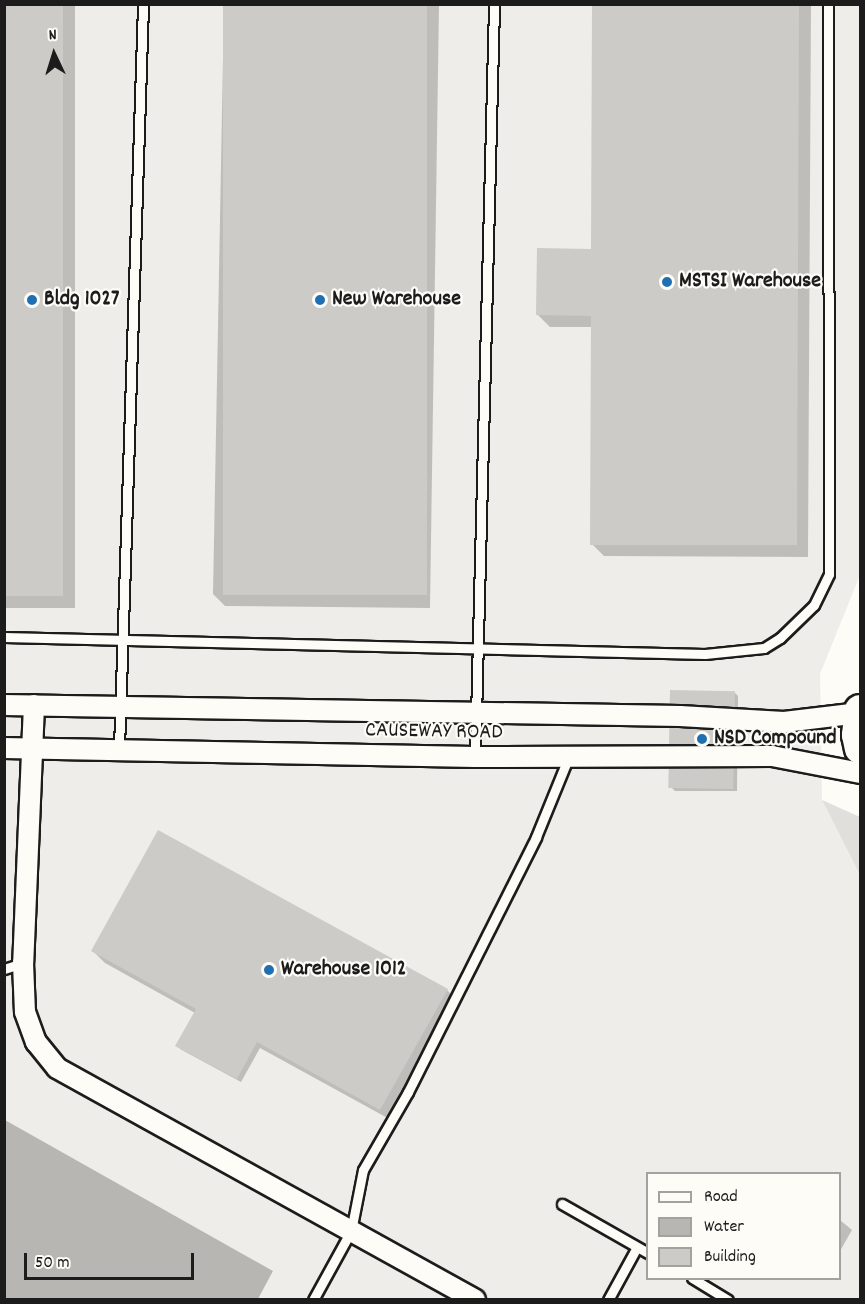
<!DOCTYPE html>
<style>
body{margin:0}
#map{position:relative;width:865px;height:1304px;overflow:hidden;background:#fdfcf7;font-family:Dekko,sans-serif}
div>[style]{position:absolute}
.built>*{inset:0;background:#eeede9}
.green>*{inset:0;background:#e0dfdb}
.water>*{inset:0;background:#b7b6b2}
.shadow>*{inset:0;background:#0003;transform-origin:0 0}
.building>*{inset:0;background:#cccbc8;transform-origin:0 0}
.roads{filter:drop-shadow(2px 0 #1c1c1c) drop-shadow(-2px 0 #1c1c1c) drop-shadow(0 2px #1c1c1c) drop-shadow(0 -2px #1c1c1c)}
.lane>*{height:9px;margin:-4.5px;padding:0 4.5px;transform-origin:4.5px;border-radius:4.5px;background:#fdfcf7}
.street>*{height:20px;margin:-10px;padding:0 10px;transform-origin:10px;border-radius:10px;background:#fdfcf7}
.primary>*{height:30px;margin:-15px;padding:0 15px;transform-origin:15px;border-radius:15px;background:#fdfcf7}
.dots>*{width:16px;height:16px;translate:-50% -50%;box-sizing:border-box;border:3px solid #fdfcf7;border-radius:50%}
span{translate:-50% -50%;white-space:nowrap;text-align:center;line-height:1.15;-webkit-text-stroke:4.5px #fdfcf7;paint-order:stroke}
.poi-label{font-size:22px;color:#1c1c1c;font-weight:700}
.left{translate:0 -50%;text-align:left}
.street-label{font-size:22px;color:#1c1c1c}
.frame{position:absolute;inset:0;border:6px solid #1c1c1c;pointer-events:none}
.legend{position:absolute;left:646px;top:1172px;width:195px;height:108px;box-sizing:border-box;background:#fdfcf7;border:2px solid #a3a29f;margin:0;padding:8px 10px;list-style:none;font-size:18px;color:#1c1c1c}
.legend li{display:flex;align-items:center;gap:12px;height:30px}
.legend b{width:30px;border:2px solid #a3a29f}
.north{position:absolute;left:24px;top:24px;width:60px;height:60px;-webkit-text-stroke:4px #fdfcf7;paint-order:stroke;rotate:356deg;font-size:16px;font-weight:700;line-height:24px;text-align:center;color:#1c1c1c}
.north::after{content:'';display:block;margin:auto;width:21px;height:27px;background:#1c1c1c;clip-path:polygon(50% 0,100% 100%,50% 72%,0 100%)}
.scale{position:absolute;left:24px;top:1253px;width:170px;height:27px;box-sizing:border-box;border:3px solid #1c1c1c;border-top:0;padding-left:8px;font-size:18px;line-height:21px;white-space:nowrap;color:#1c1c1c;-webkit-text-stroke:4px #fdfcf7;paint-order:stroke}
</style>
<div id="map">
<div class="built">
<div style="clip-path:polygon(evenodd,5px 5px,860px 5px,860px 575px,820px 674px,822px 800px,860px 875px,860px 1299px,258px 1299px,273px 1271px,5px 1120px,5px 5px,648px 1174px,840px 1174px,840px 1278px,648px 1278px,648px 1174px)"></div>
</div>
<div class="green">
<div style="clip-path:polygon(822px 800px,860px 817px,860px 875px)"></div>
</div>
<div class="water">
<div style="clip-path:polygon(5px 1120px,273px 1271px,258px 1299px,5px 1299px)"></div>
</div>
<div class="shadow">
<div style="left:4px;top:4px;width:71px;height:604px"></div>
<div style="clip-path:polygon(224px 4px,439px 4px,430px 608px,225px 606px,213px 594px)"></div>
<div style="clip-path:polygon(594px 4px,811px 4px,808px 557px,604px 556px,592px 544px,593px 327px,550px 327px,538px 315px,593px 250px)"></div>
<div style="clip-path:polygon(734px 692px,738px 696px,737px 791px,675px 791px,671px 787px)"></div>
<div style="clip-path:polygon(93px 951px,447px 990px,459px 1002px,393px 1121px,260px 1048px,241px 1082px,180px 1049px,195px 1013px,105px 963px)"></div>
<div style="clip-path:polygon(840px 1220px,852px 1230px,840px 1251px)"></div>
</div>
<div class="building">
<div style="left:4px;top:4px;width:59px;height:592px"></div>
<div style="left:223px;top:4px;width:204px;height:591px"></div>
<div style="clip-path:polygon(592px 4px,799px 4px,797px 545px,590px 545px,591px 316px,536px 315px,537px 248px,591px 249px)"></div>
<div style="left:670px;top:690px;width:65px;height:98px;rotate:1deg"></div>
<div style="clip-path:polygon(158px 830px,448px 989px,380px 1110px,257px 1042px,237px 1079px,175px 1046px,196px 1009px,91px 951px)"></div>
</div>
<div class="roads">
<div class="lane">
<div style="left:4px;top:637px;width:701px;rotate:1.39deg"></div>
<div style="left:705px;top:654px;width:59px;rotate:-5.8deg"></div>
<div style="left:764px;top:648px;width:19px;rotate:-32deg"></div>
<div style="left:780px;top:638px;width:47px;rotate:-44.1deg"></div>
<div style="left:814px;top:605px;width:34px;rotate:-64deg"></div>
<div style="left:829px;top:574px;width:570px;rotate:-90.1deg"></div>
<div style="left:119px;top:749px;width:745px;rotate:-88.15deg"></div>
<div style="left:475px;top:757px;width:753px;rotate:-88.55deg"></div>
<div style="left:4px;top:969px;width:20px;rotate:-18deg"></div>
<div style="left:562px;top:1204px;width:99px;rotate:29.7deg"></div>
<div style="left:692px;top:1278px;width:42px;rotate:31.4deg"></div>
<div style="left:313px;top:1300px;width:79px;rotate:-61.2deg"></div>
<div style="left:351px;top:1231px;width:62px;rotate:-78.9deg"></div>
<div style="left:363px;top:1170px;width:90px;rotate:-60deg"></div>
<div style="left:408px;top:1092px;width:285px;rotate:-63.3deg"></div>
<div style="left:536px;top:837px;width:87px;rotate:-67.8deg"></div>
<div style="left:608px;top:1300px;width:60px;rotate:-61.3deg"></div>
</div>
<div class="street">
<div style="left:4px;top:705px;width:676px;rotate:0.93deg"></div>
<div style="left:680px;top:716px;width:104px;rotate:3.3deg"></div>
<div style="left:784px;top:722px;width:76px;rotate:-6.8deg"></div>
<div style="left:34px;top:705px;width:258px;rotate:92.4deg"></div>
<div style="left:23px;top:963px;width:49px;rotate:87.7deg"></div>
<div style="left:25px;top:1012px;width:32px;rotate:70deg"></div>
<div style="left:36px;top:1042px;width:33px;rotate:51deg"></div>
<div style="left:57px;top:1068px;width:478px;rotate:29deg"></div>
<div style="left:4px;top:748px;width:471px;rotate:1.1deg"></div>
<div style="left:475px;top:757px;width:297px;rotate:-0.2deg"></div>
<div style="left:772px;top:756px;width:90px;rotate:10.9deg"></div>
</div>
<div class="primary">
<div style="left:860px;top:710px;width:25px;rotate:97deg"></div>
<div style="left:857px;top:735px;width:14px;rotate:78deg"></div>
</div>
</div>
<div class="dots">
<div style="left:667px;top:282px;background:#1f6fb2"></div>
<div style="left:32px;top:300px;background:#1f6fb2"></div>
<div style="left:320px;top:300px;background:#1f6fb2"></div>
<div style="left:702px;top:739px;background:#1f6fb2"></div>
<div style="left:269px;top:970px;background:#1f6fb2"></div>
</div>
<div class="poi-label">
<span class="left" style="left:679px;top:282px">MSTSI Warehouse</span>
<span class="left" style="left:44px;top:300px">Bldg 1027</span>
<span class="left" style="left:332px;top:300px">New Warehouse</span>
<span class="left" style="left:714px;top:739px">NSD Compound</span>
<span class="left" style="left:281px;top:970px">Warehouse 1012</span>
</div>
<div class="street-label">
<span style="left:434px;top:732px;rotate:1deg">CAUSEWAY ROAD</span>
</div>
<div class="frame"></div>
<ul class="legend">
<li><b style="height:8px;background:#fdfcf7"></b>Road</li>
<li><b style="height:16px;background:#b7b6b2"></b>Water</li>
<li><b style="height:16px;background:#cccbc8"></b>Building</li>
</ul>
<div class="north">N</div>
<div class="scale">50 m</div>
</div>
